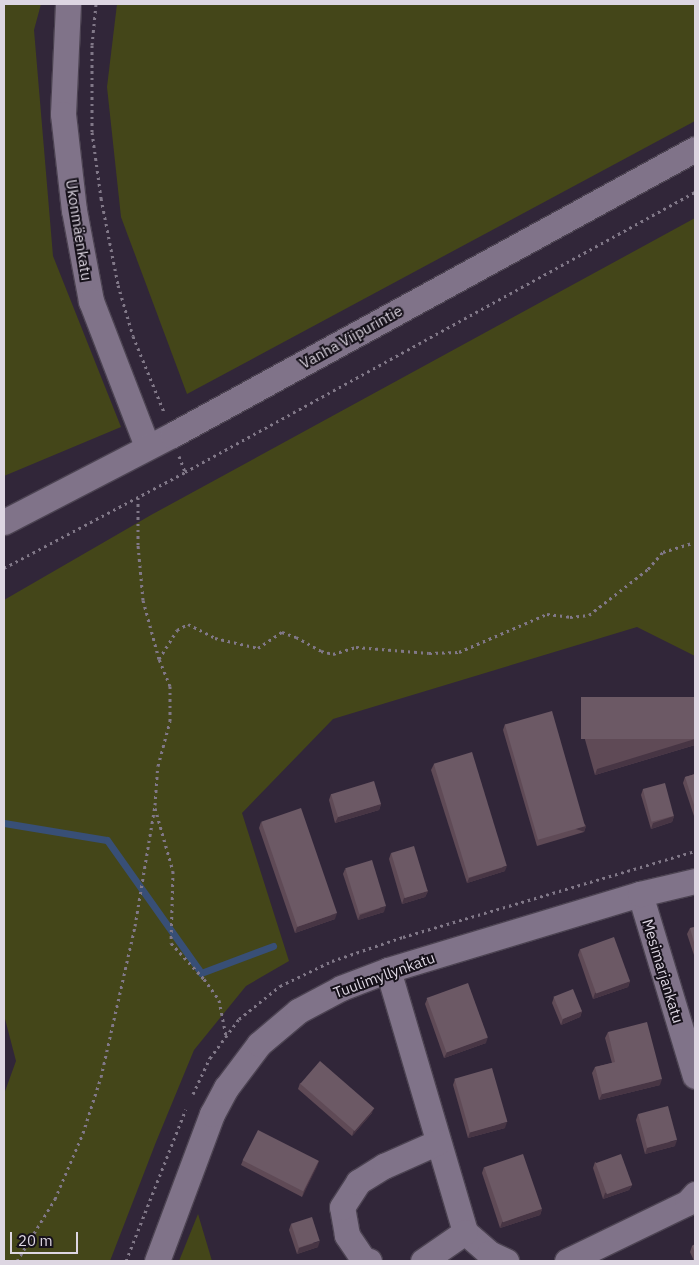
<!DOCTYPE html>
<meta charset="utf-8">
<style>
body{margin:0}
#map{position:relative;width:699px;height:1265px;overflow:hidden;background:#312639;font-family:"IBM Plex Sans",sans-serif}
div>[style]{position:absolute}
.green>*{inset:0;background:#444619}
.stream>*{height:7px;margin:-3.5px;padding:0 3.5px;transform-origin:3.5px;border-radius:3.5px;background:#384f76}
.path>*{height:3px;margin-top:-1.5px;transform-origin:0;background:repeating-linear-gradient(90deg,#817888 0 2.5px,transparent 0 6.5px)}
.roads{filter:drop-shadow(1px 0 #4c4352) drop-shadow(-1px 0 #4c4352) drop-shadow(0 1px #4c4352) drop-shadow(0 -1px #4c4352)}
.minor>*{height:25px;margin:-12.5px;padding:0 12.5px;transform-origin:12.5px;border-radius:12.5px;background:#807389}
.wall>*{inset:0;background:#5f4a56}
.shaded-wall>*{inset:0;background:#473544;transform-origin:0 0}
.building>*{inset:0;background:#6c5965;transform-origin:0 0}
span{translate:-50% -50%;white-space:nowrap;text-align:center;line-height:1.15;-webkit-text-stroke:4px #16111a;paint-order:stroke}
.street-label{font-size:15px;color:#ddd6e2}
.frame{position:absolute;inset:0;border:5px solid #ddd6e2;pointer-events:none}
.scale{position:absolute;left:10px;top:1232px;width:68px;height:22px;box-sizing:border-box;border:2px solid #ddd6e2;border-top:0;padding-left:6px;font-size:15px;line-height:18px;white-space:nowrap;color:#ddd6e2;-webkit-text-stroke:4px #16111a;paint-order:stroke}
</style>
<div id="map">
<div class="green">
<div style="clip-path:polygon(4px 4px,41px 4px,34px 30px,53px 256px,121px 427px,4px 476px)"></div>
<div style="clip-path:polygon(117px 4px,695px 4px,695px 121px,187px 394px,121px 217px,107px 87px)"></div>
<div style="clip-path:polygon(695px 218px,695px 656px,637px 627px,333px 719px,242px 813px,289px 961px,246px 986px,194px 1050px,156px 1142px,110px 1261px,4px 1261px,4px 1094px,16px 1061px,4px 1015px,4px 600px,151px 515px)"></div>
<div style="clip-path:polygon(198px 1214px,212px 1261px,179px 1261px)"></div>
</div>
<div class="stream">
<div style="left:4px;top:823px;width:104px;rotate:9.4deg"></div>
<div style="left:107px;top:840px;width:163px;rotate:54.7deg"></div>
<div style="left:201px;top:973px;width:77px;rotate:-20.6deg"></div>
</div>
<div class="path">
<div style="left:96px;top:4px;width:41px;rotate:95.6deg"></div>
<div style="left:92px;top:45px;width:87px;rotate:90deg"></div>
<div style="left:92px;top:132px;width:67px;rotate:82.2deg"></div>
<div style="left:101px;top:198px;width:89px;rotate:78.9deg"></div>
<div style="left:118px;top:285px;width:53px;rotate:73.6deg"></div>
<div style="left:133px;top:336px;width:82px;rotate:67.8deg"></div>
<div style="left:179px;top:456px;width:17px;rotate:69deg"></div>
<div style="left:4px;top:568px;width:205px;rotate:-27.9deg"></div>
<div style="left:185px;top:472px;width:582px;rotate:-28.77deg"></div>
<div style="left:159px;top:659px;width:34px;rotate:-58deg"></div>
<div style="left:177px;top:630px;width:13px;rotate:-29deg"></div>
<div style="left:188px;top:624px;width:30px;rotate:27deg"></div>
<div style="left:215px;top:638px;width:44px;rotate:13.1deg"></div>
<div style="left:258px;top:648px;width:29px;rotate:-34deg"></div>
<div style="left:282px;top:632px;width:15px;rotate:20deg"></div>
<div style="left:296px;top:637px;width:29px;rotate:29deg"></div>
<div style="left:321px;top:651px;width:12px;rotate:14deg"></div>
<div style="left:333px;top:654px;width:24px;rotate:-17deg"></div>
<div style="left:356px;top:647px;width:73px;rotate:4.7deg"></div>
<div style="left:429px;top:653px;width:30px;rotate:-2deg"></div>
<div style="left:459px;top:652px;width:96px;rotate:-23.4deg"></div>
<div style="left:547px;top:614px;width:23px;rotate:7deg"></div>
<div style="left:570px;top:617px;width:19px;rotate:-6deg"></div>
<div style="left:589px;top:615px;width:75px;rotate:-37.9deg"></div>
<div style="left:648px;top:569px;width:23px;rotate:-49deg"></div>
<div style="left:663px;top:552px;width:34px;rotate:-17deg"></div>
<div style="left:155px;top:808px;width:66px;rotate:74.1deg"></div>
<div style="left:173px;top:871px;width:72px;rotate:91.6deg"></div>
<div style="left:171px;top:943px;width:49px;rotate:47.5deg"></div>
<div style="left:204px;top:979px;width:26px;rotate:54deg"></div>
<div style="left:219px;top:1000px;width:38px;rotate:79deg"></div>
<div style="left:193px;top:1094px;width:40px;rotate:-65deg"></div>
<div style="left:210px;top:1058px;width:49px;rotate:-53.4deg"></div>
<div style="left:239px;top:1019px;width:53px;rotate:-38.8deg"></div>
<div style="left:280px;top:986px;width:58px;rotate:-25.7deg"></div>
<div style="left:332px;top:961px;width:75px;rotate:-18.7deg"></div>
<div style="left:403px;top:937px;width:304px;rotate:-16.4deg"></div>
<div style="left:17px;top:1261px;width:73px;rotate:-58.5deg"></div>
<div style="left:55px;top:1199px;width:72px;rotate:-67deg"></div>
<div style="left:83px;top:1133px;width:59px;rotate:-72.2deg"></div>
<div style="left:101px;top:1077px;width:155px;rotate:-77.3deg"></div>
<div style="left:135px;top:926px;width:123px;rotate:-80.6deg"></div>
<div style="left:155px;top:805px;width:39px;rotate:-86deg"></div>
<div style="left:158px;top:766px;width:47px;rotate:-75.1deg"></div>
<div style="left:170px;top:721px;width:35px;rotate:-90deg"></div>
<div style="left:170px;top:686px;width:29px;rotate:-112deg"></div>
<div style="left:159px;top:659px;width:61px;rotate:-105.2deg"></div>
<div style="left:143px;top:600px;width:55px;rotate:-95.2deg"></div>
<div style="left:138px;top:545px;width:48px;rotate:-90deg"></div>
<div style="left:126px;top:1261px;width:163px;rotate:-68.5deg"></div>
</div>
<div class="roads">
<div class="minor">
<div style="left:68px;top:4px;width:110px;rotate:92.6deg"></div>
<div style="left:63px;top:114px;width:97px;rotate:83.5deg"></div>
<div style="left:74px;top:210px;width:93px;rotate:79.4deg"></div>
<div style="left:91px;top:301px;width:155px;rotate:68.9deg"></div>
<div style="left:4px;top:522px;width:189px;rotate:-27.4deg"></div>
<div style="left:172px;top:435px;width:596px;rotate:-28.67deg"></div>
<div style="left:640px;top:894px;width:190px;rotate:73.2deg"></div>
<div style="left:388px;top:970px;width:273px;rotate:73.6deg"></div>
<div style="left:465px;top:1232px;width:32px;rotate:41deg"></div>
<div style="left:489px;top:1253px;width:19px;rotate:25deg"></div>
<div style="left:157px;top:1261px;width:157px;rotate:-69.5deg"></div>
<div style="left:212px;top:1114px;width:30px;rotate:-62deg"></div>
<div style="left:226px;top:1088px;width:55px;rotate:-53.1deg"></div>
<div style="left:259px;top:1044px;width:51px;rotate:-40.2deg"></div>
<div style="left:298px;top:1011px;width:49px;rotate:-28.1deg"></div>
<div style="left:341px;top:988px;width:50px;rotate:-21deg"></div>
<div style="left:388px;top:970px;width:263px;rotate:-16.8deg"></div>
<div style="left:640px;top:894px;width:57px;rotate:-13.3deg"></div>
<div style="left:369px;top:1261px;width:6px;rotate:-162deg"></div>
<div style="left:363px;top:1259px;width:29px;rotate:-124deg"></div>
<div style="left:347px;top:1235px;width:28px;rotate:-100deg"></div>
<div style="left:342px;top:1207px;width:30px;rotate:-57deg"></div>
<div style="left:358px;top:1182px;width:31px;rotate:-32deg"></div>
<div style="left:384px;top:1166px;width:59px;rotate:-24deg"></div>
<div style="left:423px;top:1261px;width:51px;rotate:-34.6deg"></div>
<div style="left:567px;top:1261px;width:133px;rotate:-25.8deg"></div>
<div style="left:687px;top:1203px;width:12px;rotate:-48deg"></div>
</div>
</div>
<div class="wall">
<div style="clip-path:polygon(695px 697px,695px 745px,595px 775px,584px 736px,586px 730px)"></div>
<div style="clip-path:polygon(505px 724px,586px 826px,584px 832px,537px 846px,503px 730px)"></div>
<div style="clip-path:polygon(434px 764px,505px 871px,467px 883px,431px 770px)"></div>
<div style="clip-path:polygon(695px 774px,695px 815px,694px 816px,683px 783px,685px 777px)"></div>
<div style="clip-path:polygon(643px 789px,674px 816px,672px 822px,651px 829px,641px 795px)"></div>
<div style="clip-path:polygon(331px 794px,381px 804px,379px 810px,335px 823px,329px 800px)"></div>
<div style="clip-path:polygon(261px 822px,335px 919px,295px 933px,259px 828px)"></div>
<div style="clip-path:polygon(391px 853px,428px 891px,425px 897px,402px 904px,389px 859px)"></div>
<div style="clip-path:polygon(345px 869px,384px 912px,358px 920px,343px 874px)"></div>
<div style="clip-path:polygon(695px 927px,695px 958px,687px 934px,690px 928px)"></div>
<div style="clip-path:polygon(580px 949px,630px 981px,628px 987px,593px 999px,578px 955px)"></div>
<div style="clip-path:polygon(554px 997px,582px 1011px,580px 1017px,561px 1025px,552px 1003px)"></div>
<div style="clip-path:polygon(427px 999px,486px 1043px,444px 1058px,425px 1004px)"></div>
<div style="clip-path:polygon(608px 1032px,660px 1085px,599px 1100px,592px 1073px,595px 1067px,612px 1063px,605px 1038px)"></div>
<div style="clip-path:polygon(455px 1079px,505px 1128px,468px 1138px,453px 1085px)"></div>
<div style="clip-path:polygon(300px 1083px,372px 1113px,352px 1136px,298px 1089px)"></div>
<div style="clip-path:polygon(638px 1114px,675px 1146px,645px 1154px,636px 1120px)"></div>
<div style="clip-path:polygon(243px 1160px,319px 1161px,302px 1197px,241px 1165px)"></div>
<div style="clip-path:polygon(595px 1162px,632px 1185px,629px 1190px,603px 1199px,593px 1168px)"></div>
<div style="clip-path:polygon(484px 1167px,542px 1209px,540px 1215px,500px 1228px,482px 1173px)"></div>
<div style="clip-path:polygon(291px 1224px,318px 1247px,297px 1254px,289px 1230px)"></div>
<div style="clip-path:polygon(695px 1244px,695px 1261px,694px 1261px,690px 1252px,692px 1246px)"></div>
</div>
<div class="shaded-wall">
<div style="clip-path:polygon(695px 739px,695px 745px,595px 775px,597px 769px)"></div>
<div style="clip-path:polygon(381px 804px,379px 810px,335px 823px,338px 817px)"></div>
<div style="clip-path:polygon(674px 816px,672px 822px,651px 829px,653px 823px)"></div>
<div style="left:586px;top:826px;width:6px;height:49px;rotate:108deg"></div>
<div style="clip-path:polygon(507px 866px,505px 871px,467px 883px,469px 878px)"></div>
<div style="clip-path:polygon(428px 891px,425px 897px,402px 904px,404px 898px)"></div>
<div style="clip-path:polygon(386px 906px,384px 912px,358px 920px,360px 915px)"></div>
<div style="clip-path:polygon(337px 913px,335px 919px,295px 933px,297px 927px)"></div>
<div style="clip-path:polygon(630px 981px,628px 987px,593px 999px,595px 993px)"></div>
<div style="clip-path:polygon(582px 1011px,580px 1017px,561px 1025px,563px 1019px)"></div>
<div style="clip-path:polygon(488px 1037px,486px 1043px,444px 1058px,447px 1052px)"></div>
<div style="clip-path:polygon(662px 1079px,660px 1085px,599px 1100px,602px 1094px)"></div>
<div style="clip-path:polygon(374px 1108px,372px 1113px,352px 1136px,354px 1130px)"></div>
<div style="clip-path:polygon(507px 1122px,505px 1128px,468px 1138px,470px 1132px)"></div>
<div style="clip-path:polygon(677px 1140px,675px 1146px,645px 1154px,647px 1148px)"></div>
<div style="clip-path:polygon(319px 1161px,317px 1167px,302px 1197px,304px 1191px)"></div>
<div style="clip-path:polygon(632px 1185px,629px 1190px,603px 1199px,605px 1193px)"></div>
<div style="clip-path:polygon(542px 1209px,540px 1215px,500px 1228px,502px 1222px)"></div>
<div style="clip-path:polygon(320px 1241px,318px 1247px,297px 1254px,299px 1248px)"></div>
</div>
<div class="building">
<div style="left:695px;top:697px;width:42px;height:114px;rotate:90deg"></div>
<div style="left:552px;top:711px;width:120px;height:49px;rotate:74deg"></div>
<div style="left:472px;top:752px;width:119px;height:40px;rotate:73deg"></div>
<div style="clip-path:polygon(695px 774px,695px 808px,685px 777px)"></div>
<div style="left:374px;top:781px;width:24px;height:45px;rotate:73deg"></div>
<div style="left:665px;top:783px;width:34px;height:23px;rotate:75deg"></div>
<div style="left:301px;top:808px;width:111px;height:42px;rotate:71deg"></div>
<div style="left:414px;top:846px;width:47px;height:24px;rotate:73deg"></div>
<div style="left:372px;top:860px;width:48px;height:28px;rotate:73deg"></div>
<div style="clip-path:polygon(695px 927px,695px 946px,690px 928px)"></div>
<div style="left:614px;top:937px;width:47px;height:36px;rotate:70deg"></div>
<div style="left:468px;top:983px;width:58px;height:44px;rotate:70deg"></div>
<div style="left:573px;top:989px;width:24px;height:21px;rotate:68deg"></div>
<div style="clip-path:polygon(647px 1022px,662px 1079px,602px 1094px,595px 1067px,615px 1062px,608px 1032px)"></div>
<div style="left:320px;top:1061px;width:72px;height:30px;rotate:41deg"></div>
<div style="left:492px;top:1068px;width:56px;height:39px;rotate:74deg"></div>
<div style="left:668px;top:1106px;width:35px;height:31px;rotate:75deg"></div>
<div style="left:258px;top:1130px;width:68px;height:34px;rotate:27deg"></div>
<div style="left:523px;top:1154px;width:58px;height:41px;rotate:71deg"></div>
<div style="left:621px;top:1154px;width:33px;height:27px;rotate:70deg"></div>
<div style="left:312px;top:1217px;width:25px;height:22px;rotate:72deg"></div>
<div style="clip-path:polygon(695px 1244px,695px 1253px,692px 1246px)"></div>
</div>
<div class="street-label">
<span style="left:79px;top:230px;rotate:81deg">Ukonmäenkatu</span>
<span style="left:351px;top:337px;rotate:-29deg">Vanha Viipurintie</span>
<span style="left:663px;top:971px;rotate:73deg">Mesimarjankatu</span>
<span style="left:384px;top:975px;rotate:-20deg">Tuulimyllynkatu</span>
</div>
<div class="frame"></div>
<div class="scale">20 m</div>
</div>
